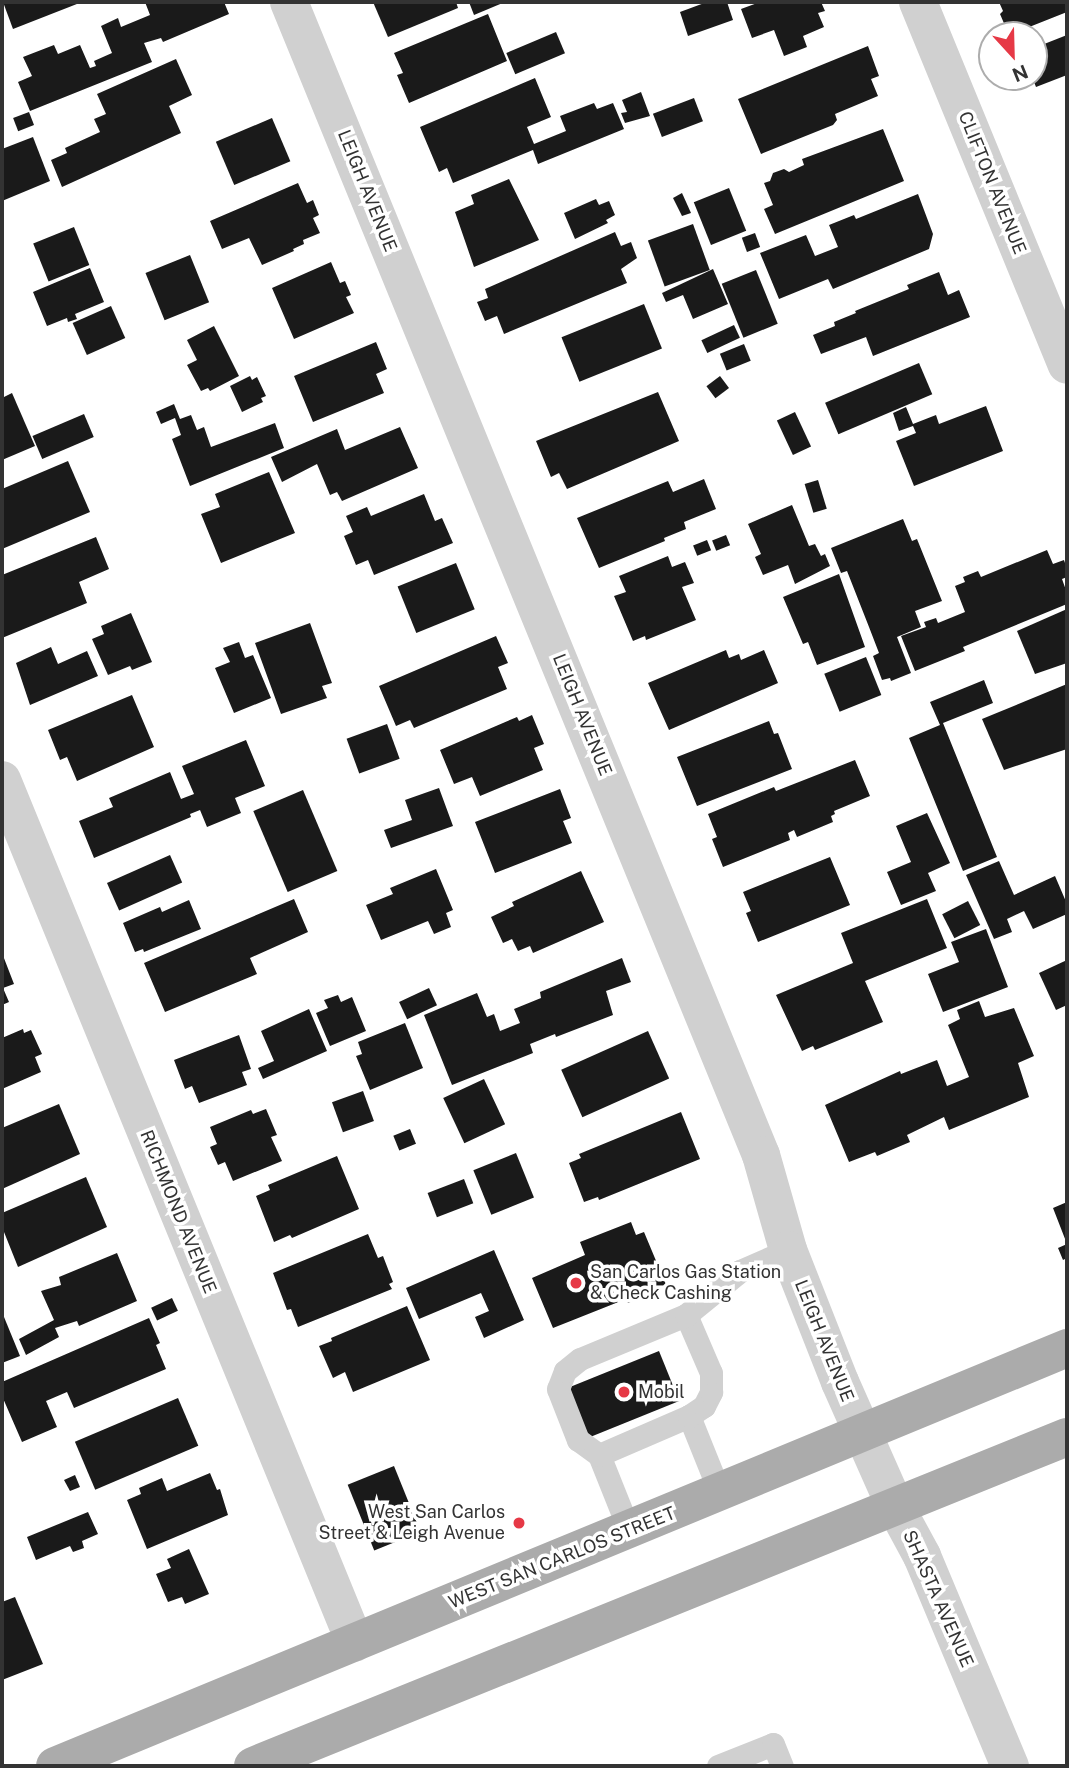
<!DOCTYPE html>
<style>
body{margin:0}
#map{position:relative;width:1069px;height:1768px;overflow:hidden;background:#fff;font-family:"Public Sans",sans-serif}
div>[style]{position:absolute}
.building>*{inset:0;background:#1a1a1a;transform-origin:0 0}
.lane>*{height:23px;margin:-11.5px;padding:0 11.5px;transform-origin:11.5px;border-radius:11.5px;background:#d0d0d0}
.street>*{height:38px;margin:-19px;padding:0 19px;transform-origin:19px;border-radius:19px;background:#d0d0d0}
.primary>*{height:38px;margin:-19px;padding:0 19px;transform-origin:19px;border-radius:19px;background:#ababab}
.dots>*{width:19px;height:19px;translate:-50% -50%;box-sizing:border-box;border:4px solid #fff;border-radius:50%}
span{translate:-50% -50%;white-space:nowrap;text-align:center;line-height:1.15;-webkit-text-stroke:7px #fff;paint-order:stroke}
.street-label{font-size:18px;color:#333}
.poi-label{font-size:18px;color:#333}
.left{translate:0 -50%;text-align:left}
.right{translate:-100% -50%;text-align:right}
.frame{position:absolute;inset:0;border:4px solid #333;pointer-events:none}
.north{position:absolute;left:978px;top:21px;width:70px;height:70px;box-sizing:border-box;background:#fff;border:2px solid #adadad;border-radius:50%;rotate:158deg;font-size:19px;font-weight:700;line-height:28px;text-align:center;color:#333}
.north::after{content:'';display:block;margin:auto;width:24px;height:32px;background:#e63946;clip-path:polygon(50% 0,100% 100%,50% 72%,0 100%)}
</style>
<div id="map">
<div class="building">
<div style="clip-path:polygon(3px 2px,82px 2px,13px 29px)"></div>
<div style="clip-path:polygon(145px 2px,224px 2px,229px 14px,163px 42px,161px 38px,144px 43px,152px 62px,30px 111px,18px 82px,32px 76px,23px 57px,54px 45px,58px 54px,80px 45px,90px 68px,96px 66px,94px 61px,112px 53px,101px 26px,118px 18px,121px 27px,150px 15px)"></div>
<div style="clip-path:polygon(373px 2px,456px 2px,458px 8px,388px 37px)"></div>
<div style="clip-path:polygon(469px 2px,505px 2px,474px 15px)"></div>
<div style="clip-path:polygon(707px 2px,727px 2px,733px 20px,688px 36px,680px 12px)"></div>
<div style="clip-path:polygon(760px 2px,821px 2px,825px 11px,818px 13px,824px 27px,803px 36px,807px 47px,784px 56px,774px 30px,752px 38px,741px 9px)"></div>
<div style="clip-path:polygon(999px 2px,1067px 2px,1067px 12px,1009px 35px,1000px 14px,1003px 11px)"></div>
<div style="clip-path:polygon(488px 14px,507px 61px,409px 103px,397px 75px,403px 73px,394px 53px)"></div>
<div style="left:556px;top:32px;width:23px;height:54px;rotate:67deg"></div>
<div style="clip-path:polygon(1067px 35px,1067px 75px,1036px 87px,1032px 77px,1034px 48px)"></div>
<div style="clip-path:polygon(868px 46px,879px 76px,871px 79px,878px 96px,835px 114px,837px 120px,833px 125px,761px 154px,738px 99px)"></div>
<div style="clip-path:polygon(176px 59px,192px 95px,169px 106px,181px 133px,62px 187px,51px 160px,67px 153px,65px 148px,100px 132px,94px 119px,106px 114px,97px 94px)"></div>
<div style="clip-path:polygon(535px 78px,551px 117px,527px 127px,534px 144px,566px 131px,560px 116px,594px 103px,597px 109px,613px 103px,624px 129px,538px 164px,533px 150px,453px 183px,447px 168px,439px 172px,420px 127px)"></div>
<div style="clip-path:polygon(641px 92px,650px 116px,625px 123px,621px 113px,627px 112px,622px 100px)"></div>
<div style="left:694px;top:98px;width:25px;height:44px;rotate:69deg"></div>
<div style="left:29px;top:112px;width:14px;height:17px;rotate:69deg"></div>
<div style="left:272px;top:118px;width:47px;height:61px;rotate:67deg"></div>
<div style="clip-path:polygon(883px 129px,904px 181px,775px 234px,764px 209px,773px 205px,764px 183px,770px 181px,773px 173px,784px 169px,789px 172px,804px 165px,802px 159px)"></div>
<div style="clip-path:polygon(33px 137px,50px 181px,2px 201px,2px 149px)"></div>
<div style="clip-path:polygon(509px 179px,539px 240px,474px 267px,455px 212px,474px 204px,471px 195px)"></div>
<div style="clip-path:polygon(298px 183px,307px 203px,313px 200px,319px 215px,313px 218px,320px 233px,303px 240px,304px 244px,293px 249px,294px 251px,262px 265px,249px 238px,222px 249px,210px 221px)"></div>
<div style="left:729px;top:188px;width:46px;height:38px;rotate:68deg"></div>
<div style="clip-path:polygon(682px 193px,691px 213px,682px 216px,673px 198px)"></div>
<div style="clip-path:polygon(918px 194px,933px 234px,929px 249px,833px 289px,828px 279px,779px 299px,760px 253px,806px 235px,815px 256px,838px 247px,829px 225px,854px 215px,856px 219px)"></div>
<div style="clip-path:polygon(596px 199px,599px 205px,609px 201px,615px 215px,606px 220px,608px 223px,575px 239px,564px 213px)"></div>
<div style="left:693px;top:224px;width:49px;height:48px;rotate:70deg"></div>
<div style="left:74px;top:227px;width:41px;height:44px;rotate:68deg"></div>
<div style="clip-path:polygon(615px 232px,621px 246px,631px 242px,637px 258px,621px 269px,627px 283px,504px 334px,497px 316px,485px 321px,477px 302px,488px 298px,485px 289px)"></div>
<div style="left:755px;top:233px;width:15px;height:14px;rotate:70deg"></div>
<div style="left:190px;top:255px;width:51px;height:48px;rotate:68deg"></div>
<div style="clip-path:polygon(331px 262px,340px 283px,345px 281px,351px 295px,346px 297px,354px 313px,294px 339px,272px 288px)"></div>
<div style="clip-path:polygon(90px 268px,104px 302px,75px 314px,77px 319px,68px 322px,67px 318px,47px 326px,33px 292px)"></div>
<div style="clip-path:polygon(713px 269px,728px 304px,693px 319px,683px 295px,666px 302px,662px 293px)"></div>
<div style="left:756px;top:270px;width:58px;height:37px;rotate:68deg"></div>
<div style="clip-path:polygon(939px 272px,948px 295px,959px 290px,970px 317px,873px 356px,866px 337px,821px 354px,813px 335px,835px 326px,834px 322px,856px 313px,855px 311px,909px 289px,907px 285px)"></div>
<div style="left:644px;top:304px;width:48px;height:89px;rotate:68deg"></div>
<div style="left:111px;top:306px;width:35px;height:42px;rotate:66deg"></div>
<div style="left:734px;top:325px;width:14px;height:36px;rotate:65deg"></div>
<div style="clip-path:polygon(214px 326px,239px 376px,210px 391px,208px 388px,201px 391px,187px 365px,197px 360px,187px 340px)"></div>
<div style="clip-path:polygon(376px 342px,387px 369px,376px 374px,384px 393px,313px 422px,294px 376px)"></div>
<div style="left:744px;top:344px;width:18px;height:26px;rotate:68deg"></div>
<div style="left:919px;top:363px;width:34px;height:102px;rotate:67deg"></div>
<div style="clip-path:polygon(250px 376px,252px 380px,257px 377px,266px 396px,261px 398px,263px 402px,242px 412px,230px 386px)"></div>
<div style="left:720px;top:376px;width:15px;height:17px;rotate:53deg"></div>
<div style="clip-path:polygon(658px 392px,679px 441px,567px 489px,559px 473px,551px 477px,536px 441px)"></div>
<div style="clip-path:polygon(12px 393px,35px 446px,2px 460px,2px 398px)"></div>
<div style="clip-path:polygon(174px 404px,180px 419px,191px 415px,197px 430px,204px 427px,211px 447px,275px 423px,284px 448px,190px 486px,172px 439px,181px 435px,175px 418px,161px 424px,156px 412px)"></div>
<div style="clip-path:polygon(986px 406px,1003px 451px,914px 486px,896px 441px,916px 433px,913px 426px,899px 431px,893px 413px,906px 407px,913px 424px,936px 415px,939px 424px)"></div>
<div style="left:795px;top:412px;width:38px;height:20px;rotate:65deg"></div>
<div style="left:84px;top:414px;width:25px;height:56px;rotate:67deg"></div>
<div style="clip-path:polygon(400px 427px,418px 468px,342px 501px,337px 492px,330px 495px,317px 464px,282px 482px,271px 457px,337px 429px,345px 450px)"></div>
<div style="clip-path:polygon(68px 461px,90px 512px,2px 549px,2px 489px)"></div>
<div style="clip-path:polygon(269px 472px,295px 533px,221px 563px,201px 514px,220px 507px,215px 494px)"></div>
<div style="clip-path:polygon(704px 479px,716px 509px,684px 522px,686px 529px,664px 538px,665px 541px,599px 568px,577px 518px,668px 481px,673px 492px)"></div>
<div style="left:818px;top:480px;width:30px;height:14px;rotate:73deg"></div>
<div style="clip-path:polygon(424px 494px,435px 521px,442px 518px,453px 543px,374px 575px,368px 560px,356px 565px,344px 536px,353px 532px,346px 516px,367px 507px,371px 516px)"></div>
<div style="clip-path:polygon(792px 505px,809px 546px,815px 544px,821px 556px,825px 554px,830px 566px,795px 584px,788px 565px,763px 575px,755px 557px,761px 554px,748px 524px)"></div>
<div style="clip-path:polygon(903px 519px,912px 541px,917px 539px,942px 601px,915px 611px,921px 627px,897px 637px,911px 673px,891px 681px,890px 678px,882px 680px,873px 656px,879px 653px,869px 627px,847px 571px,841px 573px,831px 548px)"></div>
<div style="left:726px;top:535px;width:11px;height:15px;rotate:68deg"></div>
<div style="clip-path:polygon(96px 537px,109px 569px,79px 582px,87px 603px,2px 638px,2px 575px)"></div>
<div style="left:707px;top:540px;width:11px;height:15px;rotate:68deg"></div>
<div style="clip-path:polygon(1047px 550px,1053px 564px,1064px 560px,1067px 569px,1067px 577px,1062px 579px,1067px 593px,1067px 604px,963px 647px,965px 651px,915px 671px,901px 636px,926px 627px,924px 622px,936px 618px,938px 623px,965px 612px,955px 586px,965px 582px,963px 577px,978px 571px,981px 577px)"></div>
<div style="clip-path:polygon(668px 556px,672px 567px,685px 562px,694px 583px,682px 587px,696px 620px,646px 640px,645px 636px,633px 641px,614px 596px,626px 592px,619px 576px)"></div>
<div style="left:456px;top:563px;width:50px;height:63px;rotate:68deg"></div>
<div style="clip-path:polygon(839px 574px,865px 647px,817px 665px,808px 642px,803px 644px,783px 597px)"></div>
<div style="clip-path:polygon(1067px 609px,1067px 663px,1035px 674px,1017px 631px)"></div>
<div style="clip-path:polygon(131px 613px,152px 662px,132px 670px,130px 666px,108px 675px,92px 639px,104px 634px,101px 626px)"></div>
<div style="clip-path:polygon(310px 623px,332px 683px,322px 686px,327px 698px,281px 714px,255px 643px)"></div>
<div style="clip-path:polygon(496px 636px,508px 663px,498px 667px,507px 689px,414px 728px,410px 720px,396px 726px,379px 686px)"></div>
<div style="clip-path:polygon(239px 642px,245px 658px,253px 655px,271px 698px,234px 713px,215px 668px,230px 662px,223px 648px)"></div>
<div style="clip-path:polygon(51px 647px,58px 664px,87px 651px,98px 676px,30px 705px,16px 663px)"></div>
<div style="clip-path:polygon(726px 650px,729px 658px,739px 654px,741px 660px,764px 650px,778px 683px,669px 730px,648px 683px)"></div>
<div style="left:866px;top:657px;width:41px;height:45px;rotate:68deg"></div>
<div style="clip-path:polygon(984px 680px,993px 703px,943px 723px,997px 857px,963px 871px,909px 738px,940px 725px,930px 702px)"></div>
<div style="clip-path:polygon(1067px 684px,1067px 749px,1004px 770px,982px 719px)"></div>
<div style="clip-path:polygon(132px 695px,154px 747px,77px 781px,67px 757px,60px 760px,48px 730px)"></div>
<div style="clip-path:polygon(532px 715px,544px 744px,534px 748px,543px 770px,480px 796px,472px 777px,454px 784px,440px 750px,517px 717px,519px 721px)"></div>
<div style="clip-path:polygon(769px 721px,774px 734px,778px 733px,792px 769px,697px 806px,677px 757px)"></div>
<div style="left:387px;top:724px;width:37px;height:43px;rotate:70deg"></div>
<div style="clip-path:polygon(246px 740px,265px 786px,235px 798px,241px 813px,207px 827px,200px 810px,190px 814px,191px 817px,94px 858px,79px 821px,113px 807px,109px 798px,170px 772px,181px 799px,194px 794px,182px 766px)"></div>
<div style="clip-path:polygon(855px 760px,870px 796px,834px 811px,835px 814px,831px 816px,833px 822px,797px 837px,794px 830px,788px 833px,790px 840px,723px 867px,712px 839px,717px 837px,708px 814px,774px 787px,776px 791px)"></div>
<div style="clip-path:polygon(439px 788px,453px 826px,391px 848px,384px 830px,412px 820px,405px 800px)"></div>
<div style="clip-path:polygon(560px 789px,571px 818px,563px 821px,572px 843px,495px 873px,475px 822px)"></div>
<div style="left:303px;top:790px;width:88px;height:54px;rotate:67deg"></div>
<div style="clip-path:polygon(927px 813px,950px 863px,928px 873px,936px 891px,901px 905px,887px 872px,911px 862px,896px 826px)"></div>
<div style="left:170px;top:855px;width:30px;height:69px;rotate:66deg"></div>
<div style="clip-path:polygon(830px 857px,850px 905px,758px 942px,746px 913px,751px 911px,743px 892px)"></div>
<div style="clip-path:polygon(999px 861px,1014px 895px,1055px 876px,1067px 904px,1067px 914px,1033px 929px,1024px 911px,1007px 919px,1012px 932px,994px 939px,966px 875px)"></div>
<div style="clip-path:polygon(436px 869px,453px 910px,446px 913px,451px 927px,434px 934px,428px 921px,381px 940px,366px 905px,393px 894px,390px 888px)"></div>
<div style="clip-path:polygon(581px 871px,604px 922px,533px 953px,530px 946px,518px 951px,512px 939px,503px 943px,491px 917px,514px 906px,512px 902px)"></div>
<div style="clip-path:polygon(294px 899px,308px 932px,250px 958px,257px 974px,165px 1012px,144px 963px)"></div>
<div style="clip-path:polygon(927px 899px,947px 948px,865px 981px,883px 1022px,815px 1050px,813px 1046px,802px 1051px,776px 995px,853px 963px,841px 933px)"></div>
<div style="clip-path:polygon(189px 900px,201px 929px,144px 952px,143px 949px,135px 952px,123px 923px,160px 907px,162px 912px)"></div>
<div style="left:968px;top:901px;width:27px;height:29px;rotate:63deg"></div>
<div style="clip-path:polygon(986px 929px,1008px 987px,943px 1012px,928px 974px,959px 962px,951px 942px)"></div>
<div style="clip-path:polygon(2px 953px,14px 984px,3px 988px,9px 1002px,2px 1005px)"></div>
<div style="clip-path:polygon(622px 958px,631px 982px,606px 991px,613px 1015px,556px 1037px,555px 1034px,530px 1044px,533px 1053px,452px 1085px,424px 1015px,477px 993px,487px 1017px,494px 1014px,500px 1031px,520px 1023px,514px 1009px,541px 998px,540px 992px)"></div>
<div style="clip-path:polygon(1067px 960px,1067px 1005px,1056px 1010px,1039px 973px)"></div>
<div style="left:429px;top:988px;width:19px;height:33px;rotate:65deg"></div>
<div style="clip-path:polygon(338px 995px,341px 1002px,352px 997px,366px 1031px,330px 1046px,316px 1013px,328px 1008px,324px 1000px)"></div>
<div style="clip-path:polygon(979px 1001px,985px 1017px,1014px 1008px,1034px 1056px,1018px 1063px,1029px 1097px,949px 1130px,944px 1117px,907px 1135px,910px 1142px,877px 1156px,875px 1152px,849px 1162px,825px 1105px,900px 1071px,901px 1074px,937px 1060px,947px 1086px,969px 1077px,948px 1025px,960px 1019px,957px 1010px)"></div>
<div style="clip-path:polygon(309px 1009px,327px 1051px,263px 1079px,258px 1068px,274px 1061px,261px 1031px)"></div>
<div style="clip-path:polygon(405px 1023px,423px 1068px,370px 1090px,356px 1056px,362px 1054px,358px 1042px)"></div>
<div style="clip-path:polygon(23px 1029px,24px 1033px,31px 1030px,42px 1054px,35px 1057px,41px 1072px,2px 1089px,2px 1038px)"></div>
<div style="left:648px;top:1031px;width:52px;height:95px;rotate:66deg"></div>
<div style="clip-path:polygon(239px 1035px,251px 1069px,242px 1072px,247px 1085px,199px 1103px,192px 1086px,185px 1089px,174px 1060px)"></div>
<div style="left:484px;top:1079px;width:50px;height:45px;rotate:65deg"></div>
<div style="left:363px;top:1091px;width:32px;height:33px;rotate:70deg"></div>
<div style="clip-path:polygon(59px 1104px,80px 1154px,2px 1189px,2px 1128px)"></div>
<div style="clip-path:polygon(266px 1109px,277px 1135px,271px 1137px,282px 1161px,233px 1181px,225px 1162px,218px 1165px,210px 1147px,217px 1144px,210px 1127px,251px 1110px,253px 1114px)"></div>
<div style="clip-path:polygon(681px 1112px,700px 1159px,599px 1200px,598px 1197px,584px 1202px,569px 1163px,581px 1158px,579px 1154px)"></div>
<div style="left:410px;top:1129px;width:16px;height:18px;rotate:68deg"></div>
<div style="left:516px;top:1153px;width:48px;height:46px;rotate:68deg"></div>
<div style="clip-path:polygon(337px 1156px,359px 1209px,292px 1238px,290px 1235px,274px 1242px,256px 1196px,270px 1190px,268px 1185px)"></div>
<div style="clip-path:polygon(86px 1177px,107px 1227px,18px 1267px,2px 1227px,2px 1213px)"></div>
<div style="left:464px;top:1179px;width:26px;height:39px;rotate:69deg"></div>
<div style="clip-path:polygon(1067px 1202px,1067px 1258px,1063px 1260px,1058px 1248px,1067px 1244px,1053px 1208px)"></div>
<div style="clip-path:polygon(631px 1222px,636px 1235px,644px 1232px,667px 1287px,628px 1303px,626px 1299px,553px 1328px,532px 1278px,585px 1255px,580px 1242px)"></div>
<div style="clip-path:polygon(368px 1234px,378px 1258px,383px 1256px,393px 1282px,389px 1284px,392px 1289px,298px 1327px,291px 1309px,287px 1310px,273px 1273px)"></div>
<div style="clip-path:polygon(494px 1250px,524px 1320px,484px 1338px,475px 1317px,489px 1311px,481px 1293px,419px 1319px,406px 1288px)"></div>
<div style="clip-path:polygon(117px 1253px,137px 1301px,79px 1326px,77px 1321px,55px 1328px,59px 1337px,26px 1355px,19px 1339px,54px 1320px,41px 1291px,61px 1285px,59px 1277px)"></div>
<div style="left:172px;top:1298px;width:14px;height:23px;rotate:65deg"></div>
<div style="clip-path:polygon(407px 1306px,430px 1360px,353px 1392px,345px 1372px,333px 1378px,319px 1346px,332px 1341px,331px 1338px)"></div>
<div style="clip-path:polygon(4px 1317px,20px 1356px,2px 1363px,2px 1318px)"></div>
<div style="clip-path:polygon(149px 1318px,160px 1343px,156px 1345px,166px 1369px,74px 1408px,67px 1392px,46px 1401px,57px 1427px,22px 1442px,2px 1396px,2px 1382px)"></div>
<div style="left:659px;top:1351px;width:54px;height:98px;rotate:68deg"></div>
<div style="left:178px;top:1398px;width:52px;height:112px;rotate:67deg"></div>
<div style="left:394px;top:1466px;width:71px;height:50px;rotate:68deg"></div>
<div style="clip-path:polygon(210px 1473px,217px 1490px,220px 1489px,228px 1515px,147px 1549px,127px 1500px,141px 1494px,139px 1488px,162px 1478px,167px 1491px)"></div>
<div style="clip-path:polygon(75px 1475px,80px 1487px,70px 1491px,64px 1480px)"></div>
<div style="clip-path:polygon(88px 1512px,98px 1534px,82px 1541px,84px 1548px,73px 1552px,70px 1546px,36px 1560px,27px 1537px)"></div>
<div style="clip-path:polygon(189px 1549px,209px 1594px,185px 1604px,182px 1597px,168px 1602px,156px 1574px,171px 1568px,167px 1559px)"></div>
<div style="clip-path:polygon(15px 1597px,43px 1664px,2px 1680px,2px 1602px)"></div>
</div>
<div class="lane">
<div style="left:689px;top:1416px;width:83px;rotate:68.1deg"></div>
<div style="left:599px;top:1455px;width:98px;rotate:-23.4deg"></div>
<div style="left:689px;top:1416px;width:18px;rotate:-34deg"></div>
<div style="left:704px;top:1406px;width:16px;rotate:-63deg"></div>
<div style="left:711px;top:1392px;width:19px;rotate:-90deg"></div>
<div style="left:711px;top:1373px;width:63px;rotate:-113.3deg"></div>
<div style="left:629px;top:1530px;width:81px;rotate:-111.8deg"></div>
<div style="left:599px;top:1455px;width:26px;rotate:-144deg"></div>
<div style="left:578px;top:1440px;width:55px;rotate:-111.4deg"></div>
<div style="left:558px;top:1389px;width:19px;rotate:-69deg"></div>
<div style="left:565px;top:1371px;width:19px;rotate:-39deg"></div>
<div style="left:580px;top:1359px;width:115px;rotate:-22.5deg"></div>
<div style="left:686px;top:1315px;width:70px;rotate:-39.2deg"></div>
<div style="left:740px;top:1271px;width:52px;rotate:-23.6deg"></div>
<div style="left:718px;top:1766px;width:59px;rotate:-21.8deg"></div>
<div style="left:773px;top:1744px;width:24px;rotate:68deg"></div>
</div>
<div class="street">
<div style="left:289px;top:2px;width:1246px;rotate:67.74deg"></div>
<div style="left:761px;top:1155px;width:99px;rotate:74.1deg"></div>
<div style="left:788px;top:1250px;width:142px;rotate:68.5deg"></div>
<div style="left:840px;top:1382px;width:136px;rotate:66.1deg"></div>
<div style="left:895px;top:1506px;width:57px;rotate:61.6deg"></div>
<div style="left:922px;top:1556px;width:228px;rotate:67.3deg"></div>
<div style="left:918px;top:2px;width:392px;rotate:67.7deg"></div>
<div style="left:2px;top:780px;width:932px;rotate:67.75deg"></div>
</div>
<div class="primary">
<div style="left:55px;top:1766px;width:1095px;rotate:-22.44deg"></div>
<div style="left:253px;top:1766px;width:878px;rotate:-22.01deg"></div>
</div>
<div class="dots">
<div style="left:576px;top:1283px;background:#e63946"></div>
<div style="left:624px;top:1392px;background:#e63946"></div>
<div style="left:519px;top:1523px;background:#e63946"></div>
</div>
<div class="street-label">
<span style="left:992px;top:183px;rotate:68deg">CLIFTON AVENUE</span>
<span style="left:367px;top:191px;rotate:68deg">LEIGH AVENUE</span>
<span style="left:582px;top:715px;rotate:68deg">LEIGH AVENUE</span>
<span style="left:178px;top:1212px;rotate:68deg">RICHMOND AVENUE</span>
<span style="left:824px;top:1341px;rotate:68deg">LEIGH AVENUE</span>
<span style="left:562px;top:1558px;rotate:-22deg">WEST SAN CARLOS STREET</span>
<span style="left:938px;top:1599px;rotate:66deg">SHASTA AVENUE</span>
</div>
<div class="poi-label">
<span class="left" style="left:590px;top:1283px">San Carlos Gas Station<br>&amp; Check Cashing</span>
<span class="left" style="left:638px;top:1392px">Mobil</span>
<span class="right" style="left:505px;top:1523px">West San Carlos<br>Street &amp; Leigh Avenue</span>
</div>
<div class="frame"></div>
<div class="north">N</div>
</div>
